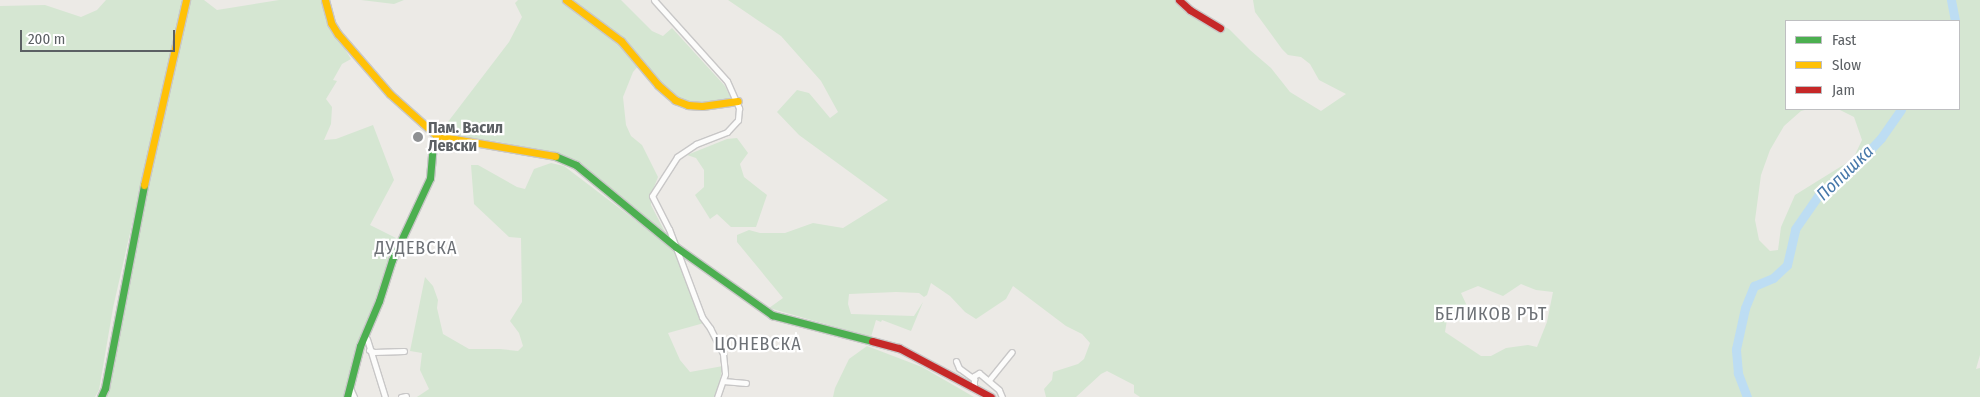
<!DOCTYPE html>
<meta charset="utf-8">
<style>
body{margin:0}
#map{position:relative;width:1980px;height:397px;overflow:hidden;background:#eceae6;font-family:"Fira Sans Condensed",sans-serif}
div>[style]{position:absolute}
.green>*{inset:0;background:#d5e6d2}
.river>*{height:9px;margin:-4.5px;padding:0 4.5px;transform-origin:4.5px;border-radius:4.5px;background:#bdddf3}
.roads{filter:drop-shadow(1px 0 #c8c7c7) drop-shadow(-1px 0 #c8c7c7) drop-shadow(0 1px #c8c7c7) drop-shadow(0 -1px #c8c7c7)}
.street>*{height:5px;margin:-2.5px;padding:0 2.5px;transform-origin:2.5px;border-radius:2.5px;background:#fcfcfb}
.fast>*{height:7px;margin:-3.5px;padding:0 3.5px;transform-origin:3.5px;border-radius:3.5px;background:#4caf50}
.slow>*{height:7px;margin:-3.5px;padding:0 3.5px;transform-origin:3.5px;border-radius:3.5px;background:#ffc107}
.jam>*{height:7px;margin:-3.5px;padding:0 3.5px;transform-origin:3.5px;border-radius:3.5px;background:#c62828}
.dots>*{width:14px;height:14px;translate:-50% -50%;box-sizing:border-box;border:2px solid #fff;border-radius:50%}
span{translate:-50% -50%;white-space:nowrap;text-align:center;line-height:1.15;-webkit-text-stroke:4.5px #fff;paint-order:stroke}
.poi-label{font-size:16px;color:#5c6064;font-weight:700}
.left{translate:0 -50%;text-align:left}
.water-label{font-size:18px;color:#4778aa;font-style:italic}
.neighbourhood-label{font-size:18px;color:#6d7176;letter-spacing:1px}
.legend{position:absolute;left:1785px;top:20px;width:175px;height:90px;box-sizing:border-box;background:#fff;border:1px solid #bebfc1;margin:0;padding:6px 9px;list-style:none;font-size:15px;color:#5c6064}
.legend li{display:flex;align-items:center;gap:10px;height:25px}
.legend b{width:25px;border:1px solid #bebfc1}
.scale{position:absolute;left:20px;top:30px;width:155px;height:22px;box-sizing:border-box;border:2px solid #5c6064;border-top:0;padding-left:6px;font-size:15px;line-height:18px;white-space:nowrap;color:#5c6064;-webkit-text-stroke:4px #fff;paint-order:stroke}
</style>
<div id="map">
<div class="green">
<div style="clip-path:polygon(106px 0,183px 0,113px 308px,99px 390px,95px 397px,0 397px,0 6px,45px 5px,81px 17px,97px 10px)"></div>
<div style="clip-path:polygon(189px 0,204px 0,217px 10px,279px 0,324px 0,337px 36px,351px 59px,342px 64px,333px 80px,337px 81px,326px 99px,332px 107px,331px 124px,324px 140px,336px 139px,373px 125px,394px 180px,370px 225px,400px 240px,372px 315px,347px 397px,98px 397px,102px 388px,131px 248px,172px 80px)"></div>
<div style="clip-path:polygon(361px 0,404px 0,394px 4px)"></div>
<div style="clip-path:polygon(518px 0,621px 0,652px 31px,663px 36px,672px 28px,725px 86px,734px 104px,716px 106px,674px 101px,640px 64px,633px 72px,623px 97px,626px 125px,631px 136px,642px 145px,658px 177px,652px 192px,651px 205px,666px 234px,662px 233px,577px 162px,500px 142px,465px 137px,441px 131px,509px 42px,522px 17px,515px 3px)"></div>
<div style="clip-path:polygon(evenodd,728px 0,1181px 0,1203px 16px,1229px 29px,1250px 50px,1271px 68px,1290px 92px,1321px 111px,1346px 94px,1319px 80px,1310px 64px,1301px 57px,1288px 55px,1282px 49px,1255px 12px,1253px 0,1980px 0,1980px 355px,1976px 369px,1980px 368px,1980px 397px,1140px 397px,1134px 393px,1134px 385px,1107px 371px,1101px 374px,1076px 397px,1046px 397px,1044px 389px,1052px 380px,1053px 372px,1078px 364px,1084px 359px,1090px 343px,1082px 334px,1066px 326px,1013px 286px,1006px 299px,976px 319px,965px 312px,950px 296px,931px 283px,927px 295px,924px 297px,919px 293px,896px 292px,849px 294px,848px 304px,851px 314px,914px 316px,923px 302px,911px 331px,882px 320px,881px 322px,876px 320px,871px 337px,769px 308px,783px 298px,737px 242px,737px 235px,749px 230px,760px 233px,785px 233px,813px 223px,843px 228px,888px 200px,799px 135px,777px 112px,797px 90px,809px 93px,830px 118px,838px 112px,821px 81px,781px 36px,728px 0,1786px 21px,1959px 21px,1959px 109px,1838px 109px,1854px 117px,1862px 140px,1853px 159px,1795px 195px,1781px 227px,1778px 250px,1770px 251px,1759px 240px,1755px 220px,1761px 175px,1770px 150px,1784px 126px,1801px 111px,1808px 109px,1786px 109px,1786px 21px,728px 0,1521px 284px,1536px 290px,1553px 292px,1547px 322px,1537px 347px,1528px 345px,1506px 348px,1491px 356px,1481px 356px,1445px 332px,1447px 320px,1474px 321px,1461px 293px,1478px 286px,1503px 296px,1521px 284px)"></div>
<div style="clip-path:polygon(737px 138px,748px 153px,740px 164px,744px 177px,767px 195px,756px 227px,731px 227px,717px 214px,710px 219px,695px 195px,704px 187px,704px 170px,696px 158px,687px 155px,727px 139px)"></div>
<div style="clip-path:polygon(551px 163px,564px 166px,677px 252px,704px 323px,668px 333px,680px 360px,690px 372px,723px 366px,716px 397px,417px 397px,429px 389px,420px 370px,422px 353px,410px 351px,425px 277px,433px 286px,438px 300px,437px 308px,443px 334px,469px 349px,500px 349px,518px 351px,523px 346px,519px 333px,510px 321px,522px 302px,521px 238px,509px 237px,474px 204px,471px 165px,478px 165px,517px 187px,525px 189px,534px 169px)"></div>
<div style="clip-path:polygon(867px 346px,922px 367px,974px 397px,833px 397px,835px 388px,849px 359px)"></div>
</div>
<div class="river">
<div style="left:1951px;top:0;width:21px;rotate:79deg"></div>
<div style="left:1747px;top:397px;width:26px;rotate:-111deg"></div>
<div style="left:1738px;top:373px;width:24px;rotate:-95deg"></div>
<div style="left:1736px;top:349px;width:42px;rotate:-77.6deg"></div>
<div style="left:1745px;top:308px;width:24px;rotate:-68deg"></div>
<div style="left:1754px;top:286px;width:21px;rotate:-23deg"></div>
<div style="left:1773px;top:278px;width:19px;rotate:-43deg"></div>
<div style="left:1787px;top:265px;width:37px;rotate:-77deg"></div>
<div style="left:1795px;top:229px;width:40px;rotate:-55.1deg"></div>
<div style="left:1818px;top:196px;width:39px;rotate:-38deg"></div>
<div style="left:1849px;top:172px;width:47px;rotate:-46.7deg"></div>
<div style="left:1881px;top:138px;width:35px;rotate:-55deg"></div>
</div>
<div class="roads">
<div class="street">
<div style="left:654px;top:0;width:109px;rotate:48deg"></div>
<div style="left:727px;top:81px;width:30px;rotate:66deg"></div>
<div style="left:739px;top:108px;width:12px;rotate:95deg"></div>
<div style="left:738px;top:120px;width:16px;rotate:133deg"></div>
<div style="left:727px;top:132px;width:33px;rotate:159deg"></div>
<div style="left:696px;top:144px;width:23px;rotate:146deg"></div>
<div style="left:677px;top:157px;width:46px;rotate:122.7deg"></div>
<div style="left:652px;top:196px;width:37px;rotate:63deg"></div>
<div style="left:669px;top:229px;width:94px;rotate:69.4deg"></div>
<div style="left:702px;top:317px;width:14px;rotate:54deg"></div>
<div style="left:710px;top:328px;width:29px;rotate:63deg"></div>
<div style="left:723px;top:354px;width:20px;rotate:84deg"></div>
<div style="left:725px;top:374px;width:24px;rotate:109deg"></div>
<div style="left:367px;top:339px;width:61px;rotate:72.8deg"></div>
<div style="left:369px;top:350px;width:5px;rotate:22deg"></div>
<div style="left:374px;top:352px;width:30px;rotate:-2deg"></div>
<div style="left:956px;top:361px;width:8px;rotate:67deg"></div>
<div style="left:959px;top:368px;width:19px;rotate:36deg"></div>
<div style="left:989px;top:380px;width:36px;rotate:-51deg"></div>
<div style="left:723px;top:381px;width:23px;rotate:5deg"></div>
<div style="left:350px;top:388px;width:10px;rotate:66deg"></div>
<div style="left:974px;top:388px;width:12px;rotate:-90deg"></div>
<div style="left:974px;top:376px;width:6px;rotate:-31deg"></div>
<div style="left:979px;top:373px;width:26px;rotate:40deg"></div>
<div style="left:999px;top:390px;width:8px;rotate:67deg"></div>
<div style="left:401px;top:397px;width:5px;rotate:-11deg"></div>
</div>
<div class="fast">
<div style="left:555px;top:156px;width:23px;rotate:23deg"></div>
<div style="left:576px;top:165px;width:129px;rotate:39.4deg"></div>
<div style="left:676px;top:247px;width:118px;rotate:35.3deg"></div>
<div style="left:772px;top:315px;width:103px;rotate:14.6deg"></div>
<div style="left:101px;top:397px;width:10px;rotate:-66deg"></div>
<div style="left:105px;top:388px;width:207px;rotate:-79.1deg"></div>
<div style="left:347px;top:397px;width:53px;rotate:-75.7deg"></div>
<div style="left:360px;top:346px;width:49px;rotate:-67.1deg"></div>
<div style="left:379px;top:301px;width:43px;rotate:-72.4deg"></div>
<div style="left:392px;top:260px;width:90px;rotate:-65.1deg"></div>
<div style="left:430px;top:178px;width:33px;rotate:-85deg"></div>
<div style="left:433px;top:145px;width:10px;rotate:-66deg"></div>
</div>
<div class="slow">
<div style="left:325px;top:0;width:24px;rotate:75deg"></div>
<div style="left:331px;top:23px;width:13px;rotate:58deg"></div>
<div style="left:338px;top:34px;width:79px;rotate:49.1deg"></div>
<div style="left:390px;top:94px;width:63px;rotate:41.8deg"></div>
<div style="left:437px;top:136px;width:120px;rotate:9.6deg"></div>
<div style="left:566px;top:0;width:69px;rotate:36.7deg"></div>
<div style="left:621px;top:41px;width:57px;rotate:49.9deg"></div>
<div style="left:658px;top:85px;width:23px;rotate:41deg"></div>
<div style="left:675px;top:100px;width:14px;rotate:21deg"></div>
<div style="left:688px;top:105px;width:14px;rotate:4deg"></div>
<div style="left:702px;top:106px;width:36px;rotate:-8deg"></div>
<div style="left:144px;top:185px;width:190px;rotate:-77.2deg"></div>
</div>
<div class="jam">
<div style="left:1179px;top:0;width:15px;rotate:42deg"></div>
<div style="left:1190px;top:10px;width:35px;rotate:31deg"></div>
<div style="left:872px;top:341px;width:28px;rotate:15deg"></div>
<div style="left:899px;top:348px;width:104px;rotate:28deg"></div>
</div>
</div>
<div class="dots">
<div style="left:418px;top:137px;background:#8e9092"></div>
</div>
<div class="poi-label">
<span class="left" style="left:428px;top:137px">Пам. Васил<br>Левски</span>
</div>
<div class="water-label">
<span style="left:1845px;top:173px;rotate:-44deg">Попишка</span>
</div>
<div class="neighbourhood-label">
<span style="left:416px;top:248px">ДУДЕВСКА</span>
<span style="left:1491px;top:314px">БЕЛИКОВ РЪТ</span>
<span style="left:758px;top:344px">ЦОНЕВСКА</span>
</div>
<ul class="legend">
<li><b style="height:6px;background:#4caf50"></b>Fast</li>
<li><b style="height:6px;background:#ffc107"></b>Slow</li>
<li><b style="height:6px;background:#c62828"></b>Jam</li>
</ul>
<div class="scale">200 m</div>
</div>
